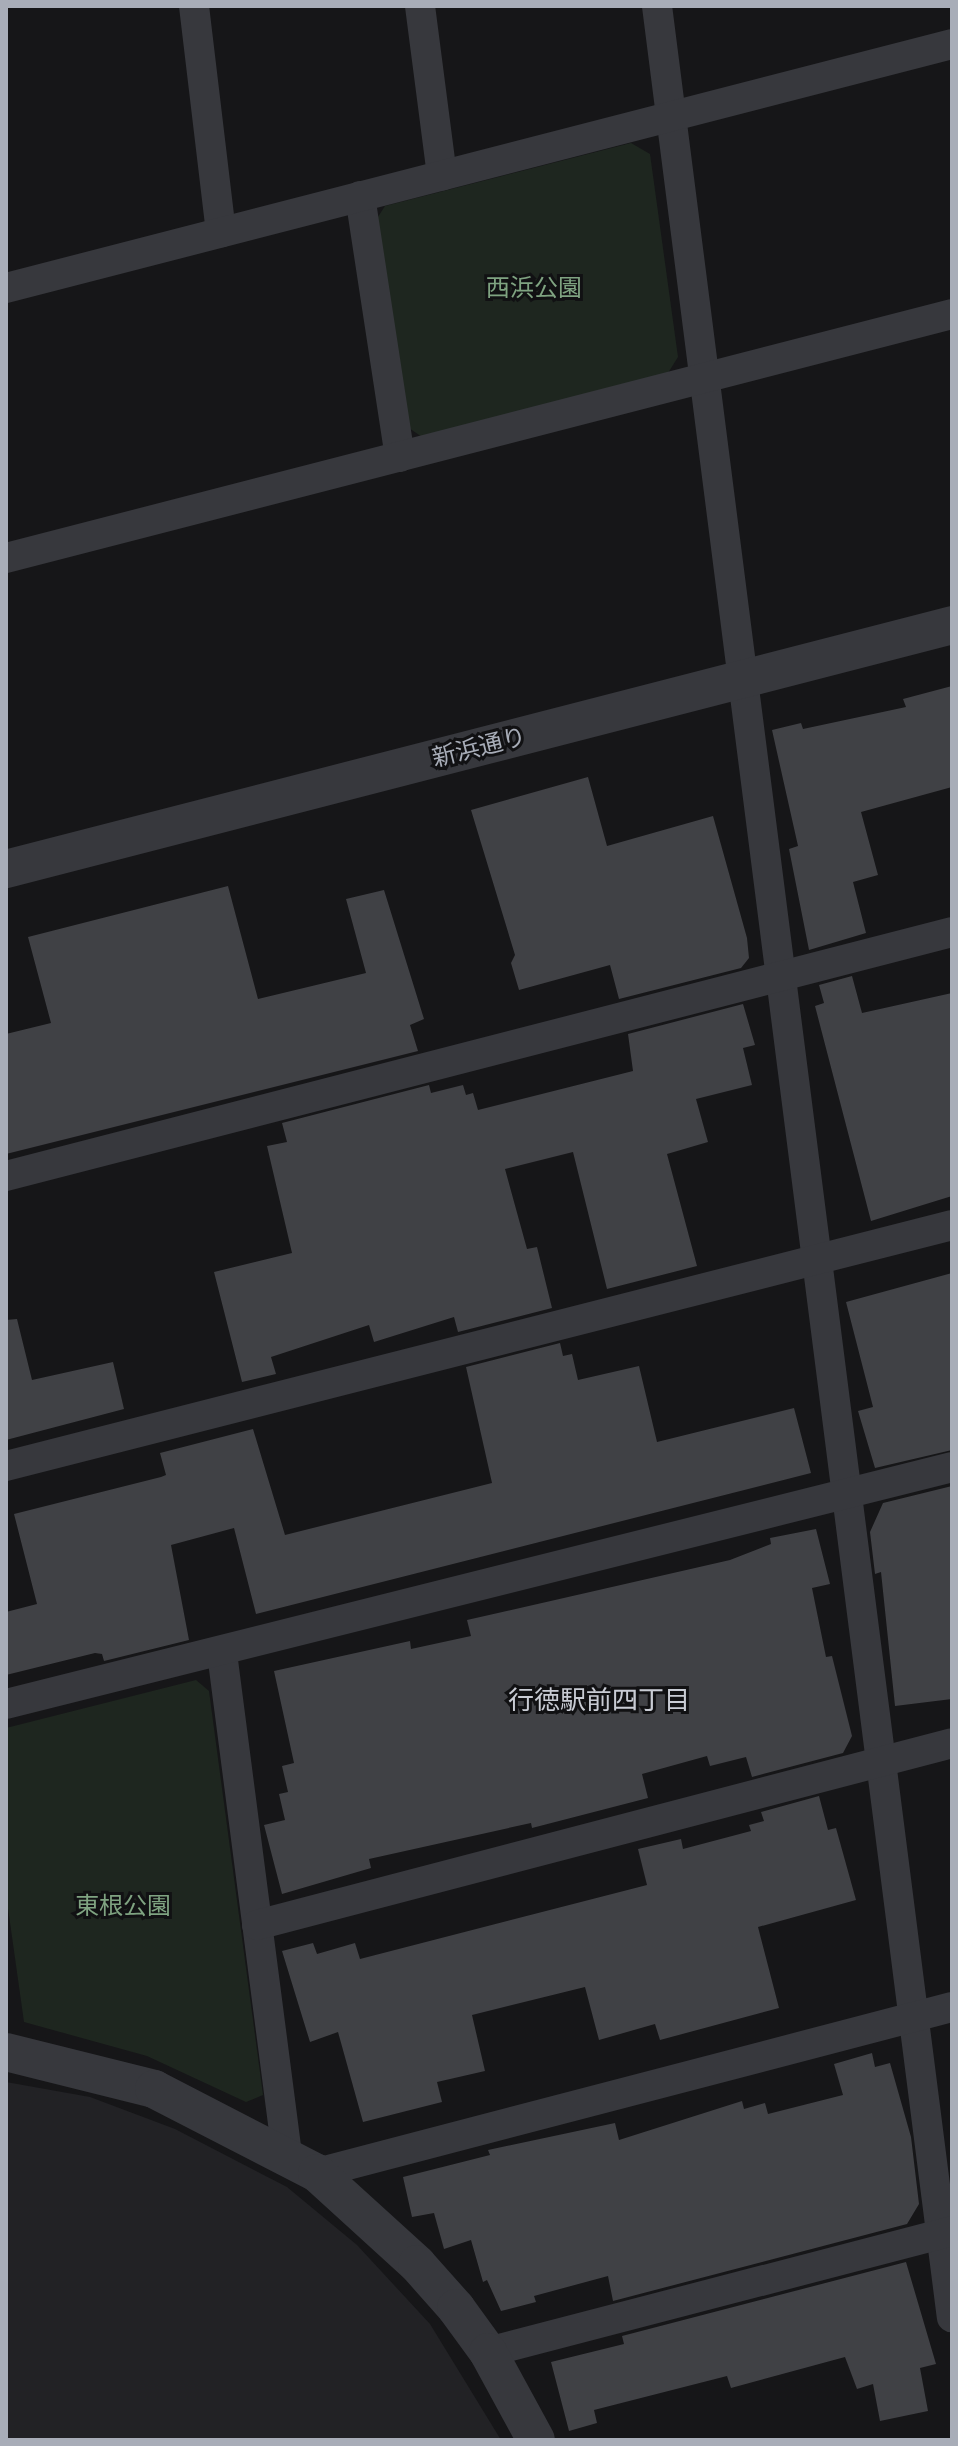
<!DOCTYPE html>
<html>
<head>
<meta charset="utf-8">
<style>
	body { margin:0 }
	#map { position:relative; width:958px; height:2446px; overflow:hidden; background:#161618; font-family:Inter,"Noto Sans JP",sans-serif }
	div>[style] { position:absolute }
	.built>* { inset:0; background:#222225 }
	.green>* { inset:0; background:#1e261f }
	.building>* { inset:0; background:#404145 }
	.minor>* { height:30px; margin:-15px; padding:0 15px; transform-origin:15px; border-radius:15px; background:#37383d }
	.tertiary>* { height:38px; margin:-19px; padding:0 19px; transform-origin:19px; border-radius:19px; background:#37383d }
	span { translate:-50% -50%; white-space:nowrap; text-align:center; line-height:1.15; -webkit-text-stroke:6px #111113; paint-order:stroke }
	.park-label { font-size:24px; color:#7fa381 }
	.street-label { font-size:24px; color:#a8adb8 }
	.neighbourhood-label { font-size:26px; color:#c9ccd4 }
	.frame { position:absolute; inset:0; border:8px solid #a8adb8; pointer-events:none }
</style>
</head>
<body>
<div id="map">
	<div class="built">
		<div style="clip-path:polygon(6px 2082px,90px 2097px,175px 2129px,287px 2187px,357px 2245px,430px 2324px,501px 2440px,6px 2440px)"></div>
	</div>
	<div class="green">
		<div style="clip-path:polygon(631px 143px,650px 154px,678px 357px,668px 373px,422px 437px,409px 428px,376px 220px,385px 206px)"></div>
		<div style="clip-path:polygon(196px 1680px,209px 1691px,263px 2095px,246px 2102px,147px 2056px,24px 2022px,6px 1894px,6px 1728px)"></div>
	</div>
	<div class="building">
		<div style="clip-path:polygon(952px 686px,952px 787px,861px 812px,878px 875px,853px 882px,866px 933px,809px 950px,789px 849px,798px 846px,772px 730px,801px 723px,803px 729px,906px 707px,903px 699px)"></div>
		<div style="clip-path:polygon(588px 777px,607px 846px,713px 816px,747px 938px,749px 958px,741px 968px,619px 999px,610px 965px,519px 990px,511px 963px,515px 955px,471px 810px)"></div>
		<div style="clip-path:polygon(228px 886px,258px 999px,366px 973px,346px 899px,384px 890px,424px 1019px,410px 1025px,418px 1051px,6px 1154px,6px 1034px,51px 1023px,28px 937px)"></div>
		<div style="clip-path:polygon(852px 976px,862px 1013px,952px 993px,952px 1196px,871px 1221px,815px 1006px,824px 1003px,819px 985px)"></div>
		<div style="clip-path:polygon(743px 1004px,755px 1045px,743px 1048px,752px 1085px,696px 1099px,708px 1142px,667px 1154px,697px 1266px,607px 1289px,573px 1152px,505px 1169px,527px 1249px,537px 1247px,552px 1308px,458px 1332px,454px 1317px,374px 1342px,369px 1325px,271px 1357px,276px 1374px,242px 1382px,214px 1272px,292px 1253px,267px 1146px,287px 1142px,282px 1123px,429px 1085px,431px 1093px,463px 1085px,466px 1095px,473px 1093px,478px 1110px,633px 1071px,628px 1034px)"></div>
		<div style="clip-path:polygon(952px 1273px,952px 1450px,875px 1468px,858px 1411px,873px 1407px,846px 1302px)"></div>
		<div style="clip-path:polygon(17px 1319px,32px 1380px,113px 1362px,124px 1409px,6px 1440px,6px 1320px)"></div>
		<div style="clip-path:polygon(560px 1343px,563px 1356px,572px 1354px,578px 1380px,639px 1366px,657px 1442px,794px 1408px,811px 1473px,256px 1614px,234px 1528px,171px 1545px,189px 1640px,104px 1661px,102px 1654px,95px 1653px,6px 1675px,6px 1612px,37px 1604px,14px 1514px,161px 1477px,166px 1475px,160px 1453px,253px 1429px,285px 1535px,492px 1483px,466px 1367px)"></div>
		<div style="clip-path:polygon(952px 1486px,952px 1699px,895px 1706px,881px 1572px,875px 1574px,870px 1532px,883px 1503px)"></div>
		<div style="clip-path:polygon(816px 1529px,830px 1584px,812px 1588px,826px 1657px,832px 1656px,852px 1736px,843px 1753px,752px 1777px,746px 1757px,710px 1766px,707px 1756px,642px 1774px,648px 1798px,532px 1828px,531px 1823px,369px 1859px,371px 1868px,282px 1894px,264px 1825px,285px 1820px,279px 1794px,288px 1792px,282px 1766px,294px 1763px,274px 1671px,410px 1641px,411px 1649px,471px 1636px,467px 1620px,730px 1560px,771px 1544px,770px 1538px)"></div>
		<div style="clip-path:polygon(819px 1796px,828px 1830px,836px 1828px,856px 1900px,758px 1927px,779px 2008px,660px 2040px,655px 2024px,599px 2040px,585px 1987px,472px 2015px,485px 2071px,437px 2082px,442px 2102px,363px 2122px,338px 2032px,310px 2042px,282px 1951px,313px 1943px,317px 1954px,355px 1943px,360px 1959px,647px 1885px,638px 1849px,681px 1839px,683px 1849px,751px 1831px,749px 1825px,764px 1821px,761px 1812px)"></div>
		<div style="clip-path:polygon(872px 2053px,875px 2067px,890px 2063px,911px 2137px,919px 2204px,907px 2224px,613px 2301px,608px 2276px,534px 2296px,536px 2302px,501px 2311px,487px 2280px,483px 2282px,471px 2240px,444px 2249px,434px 2213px,412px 2217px,403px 2177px,490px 2155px,488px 2150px,615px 2123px,619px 2140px,742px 2101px,744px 2109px,765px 2103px,768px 2114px,843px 2095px,834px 2064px)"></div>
		<div style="clip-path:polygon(906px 2262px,936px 2364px,920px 2368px,928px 2411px,880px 2421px,873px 2384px,857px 2389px,845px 2357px,731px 2388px,727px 2376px,594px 2410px,597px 2423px,569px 2431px,551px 2362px,624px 2344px,622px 2336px)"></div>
	</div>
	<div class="minor">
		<div style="left:194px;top:6px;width:228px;rotate:83.2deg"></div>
		<div style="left:420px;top:6px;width:171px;rotate:82.6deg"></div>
		<div style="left:657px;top:6px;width:2330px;rotate:82.73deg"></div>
		<div style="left:360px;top:196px;width:264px;rotate:81.3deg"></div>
		<div style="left:6px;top:288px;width:977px;rotate:-14.46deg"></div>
		<div style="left:6px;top:558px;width:977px;rotate:-14.46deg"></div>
		<div style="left:6px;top:1176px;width:977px;rotate:-14.46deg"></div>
		<div style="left:6px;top:1466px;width:976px;rotate:-14.29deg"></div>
		<div style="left:222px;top:1653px;width:505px;rotate:82.61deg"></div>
		<div style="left:6px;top:1704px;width:975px;rotate:-14.06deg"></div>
		<div style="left:257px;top:1925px;width:718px;rotate:-14.67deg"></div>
		<div style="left:317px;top:2173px;width:656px;rotate:-14.65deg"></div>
		<div style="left:488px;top:2352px;width:480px;rotate:-14.6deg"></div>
	</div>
	<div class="tertiary">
		<div style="left:6px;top:869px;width:977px;rotate:-14.46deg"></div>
		<div style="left:6px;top:2052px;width:153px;rotate:14deg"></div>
		<div style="left:154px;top:2089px;width:183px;rotate:27.3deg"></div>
		<div style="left:317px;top:2173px;width:135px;rotate:42.3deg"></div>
		<div style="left:417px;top:2264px;width:59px;rotate:48.4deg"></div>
		<div style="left:456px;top:2308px;width:54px;rotate:54deg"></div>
		<div style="left:488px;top:2352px;width:100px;rotate:61.4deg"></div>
	</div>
	<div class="park-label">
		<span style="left:534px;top:288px">西浜公園</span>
		<span style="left:123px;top:1906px">東根公園</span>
	</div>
	<div class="street-label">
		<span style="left:479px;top:747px;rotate:-14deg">新浜通り</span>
	</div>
	<div class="neighbourhood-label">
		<span style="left:599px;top:1700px">行徳駅前四丁目</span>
	</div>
	<div class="frame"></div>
</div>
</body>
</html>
